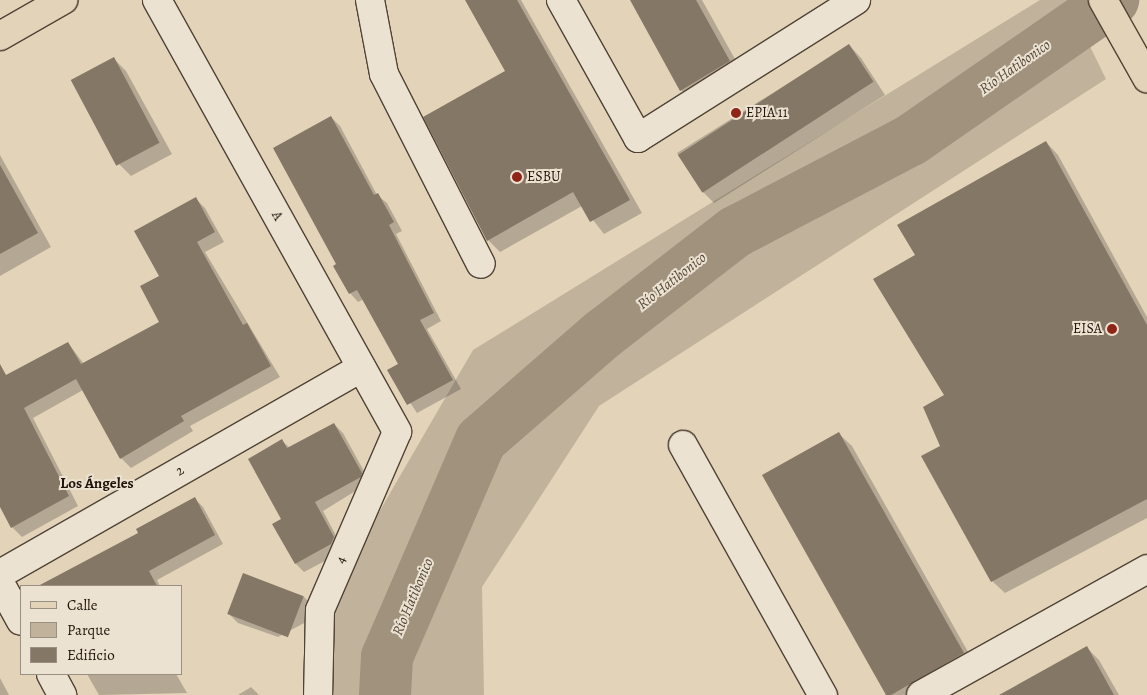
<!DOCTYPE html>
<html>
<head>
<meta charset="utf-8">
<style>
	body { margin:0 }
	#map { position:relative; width:1147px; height:695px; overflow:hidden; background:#e2d3b9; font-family:Alegreya,serif }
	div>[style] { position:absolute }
	.green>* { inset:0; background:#c1b29b }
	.shadow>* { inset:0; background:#0003 }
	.river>* { height:52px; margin:-26px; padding:0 26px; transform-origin:26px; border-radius:26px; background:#a0927d }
	.building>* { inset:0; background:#857765; transform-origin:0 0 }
	.roads { filter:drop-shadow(1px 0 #504335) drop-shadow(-1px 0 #504335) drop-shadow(0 1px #504335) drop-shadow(0 -1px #504335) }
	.minor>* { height:28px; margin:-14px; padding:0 14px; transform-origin:14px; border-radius:14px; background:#ece2d2 }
	.major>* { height:28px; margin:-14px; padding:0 14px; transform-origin:14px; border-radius:14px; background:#e2d3b9 }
	.dots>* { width:14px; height:14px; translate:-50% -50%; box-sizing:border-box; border:2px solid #ece2d2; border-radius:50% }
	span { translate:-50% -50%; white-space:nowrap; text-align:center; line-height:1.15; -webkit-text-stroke:4px #ece2d2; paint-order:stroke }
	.poi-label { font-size:14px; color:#201309 }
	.left { translate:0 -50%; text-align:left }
	.right { translate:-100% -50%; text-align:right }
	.street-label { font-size:14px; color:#201309 }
	.water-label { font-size:15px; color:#534637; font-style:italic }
	.neighbourhood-label { font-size:15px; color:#201309; font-weight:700 }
	.legend { position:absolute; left:20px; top:585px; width:162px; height:90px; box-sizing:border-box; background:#ece2d2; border:1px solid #9a8f82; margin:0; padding:6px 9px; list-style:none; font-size:15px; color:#201309 }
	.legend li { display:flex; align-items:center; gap:10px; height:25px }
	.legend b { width:25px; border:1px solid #9a8f82 }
</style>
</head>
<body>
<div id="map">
	<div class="green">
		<div style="clip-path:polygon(1040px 0,1067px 0,1106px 79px,599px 406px,482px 587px,484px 695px,319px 695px,334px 590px,473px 350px)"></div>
	</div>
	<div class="shadow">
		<div style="clip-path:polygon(466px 0,521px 0,642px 213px,604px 234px,582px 206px,500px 252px,488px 240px,506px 72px)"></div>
		<div style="clip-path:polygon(631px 0,702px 0,745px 77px,696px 106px,681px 90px)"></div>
		<div style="clip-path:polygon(849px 45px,861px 58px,885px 95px,714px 203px,701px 190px,677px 153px)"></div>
		<div style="clip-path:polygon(114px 59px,126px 71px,172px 154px,131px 176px,119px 164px)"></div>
		<div style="clip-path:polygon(331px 117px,340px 126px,377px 195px,387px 203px,402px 231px,396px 234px,441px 321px,427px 329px,461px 389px,417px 413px,389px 371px,400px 365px,364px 299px,358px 302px,350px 293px,338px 264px)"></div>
		<div style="clip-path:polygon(1046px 142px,1058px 155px,1147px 317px,1147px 518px,1005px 593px,992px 581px,941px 446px,946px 396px,917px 255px)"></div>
		<div style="clip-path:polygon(0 155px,51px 247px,0 276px)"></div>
		<div style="clip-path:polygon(195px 198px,205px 208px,224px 242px,205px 252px,280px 377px,190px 426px,193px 431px,131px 468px,121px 458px,83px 390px,33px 418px,78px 506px,22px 537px,12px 527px,0 505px,0 380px,68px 343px,84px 364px,161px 322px,161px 276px)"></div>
		<div style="clip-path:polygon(334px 424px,343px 433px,370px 482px,323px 511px,342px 547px,340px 553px,304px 572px,296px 564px,274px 524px,282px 520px,282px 441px,290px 448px)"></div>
		<div style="clip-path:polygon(839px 434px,852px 446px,976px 666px,925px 695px,887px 695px)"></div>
		<div style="clip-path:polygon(195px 499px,203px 507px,223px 544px,157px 580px,160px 586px,40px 586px,140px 533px)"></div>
		<div style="clip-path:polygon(244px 575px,304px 597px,312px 605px,306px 622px,278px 637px,238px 623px,229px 614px)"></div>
		<div style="clip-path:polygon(1087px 648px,1099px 660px,1119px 695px,1004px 695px)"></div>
		<div style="clip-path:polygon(87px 674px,176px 674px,187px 693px,99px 695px)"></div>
		<div style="clip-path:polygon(0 678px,9px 695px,0 695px)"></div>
		<div style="clip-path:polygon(251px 687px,259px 695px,238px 695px)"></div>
	</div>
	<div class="river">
		<div style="left:385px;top:695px;width:38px;rotate:-87deg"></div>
		<div style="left:387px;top:657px;width:236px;rotate:-66.6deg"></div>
		<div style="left:481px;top:440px;width:162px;rotate:-41deg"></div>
		<div style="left:603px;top:334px;width:167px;rotate:-37.7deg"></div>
		<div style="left:735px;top:232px;width:199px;rotate:-27.6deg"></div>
		<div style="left:911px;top:140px;width:246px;rotate:-34.7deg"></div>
	</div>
	<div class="building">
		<div style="clip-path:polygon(465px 0,517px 0,630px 200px,590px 222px,573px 192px,487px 241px,423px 117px,505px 71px)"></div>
		<div style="clip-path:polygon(630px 0,696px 0,730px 61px,680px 91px)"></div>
		<div style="left:849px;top:44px;width:45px;height:204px;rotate:57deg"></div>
		<div style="left:114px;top:57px;width:97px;height:49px;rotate:62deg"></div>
		<div style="clip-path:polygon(331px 116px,374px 195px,378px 193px,394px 222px,389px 225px,434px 313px,420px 320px,453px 380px,407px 405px,387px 370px,398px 364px,357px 290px,349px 294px,333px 266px,336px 264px,273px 148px)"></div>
		<div style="clip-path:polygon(1046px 141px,1147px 325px,1147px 499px,991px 582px,921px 456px,940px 446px,923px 407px,944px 395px,873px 279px,915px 255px,897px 225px)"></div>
		<div style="clip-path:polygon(0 165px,38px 233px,0 254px)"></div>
		<div style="clip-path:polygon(196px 197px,215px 232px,197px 242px,243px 325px,247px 323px,271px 366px,181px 416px,184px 421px,120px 459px,76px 379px,24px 408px,69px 496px,11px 528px,0 507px,0 364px,6px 375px,68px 342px,81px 364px,159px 322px,140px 286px,159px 276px,134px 231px)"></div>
		<div style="clip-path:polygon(334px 423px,362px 473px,361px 477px,315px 502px,334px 537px,331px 544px,295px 564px,272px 524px,281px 519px,248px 459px,282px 439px,287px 448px)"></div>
		<div style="clip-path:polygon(839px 432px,964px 653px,891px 695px,886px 695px,762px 475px)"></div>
		<div style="clip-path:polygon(195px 497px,215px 535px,149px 571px,157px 586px,38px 586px,138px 533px,136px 529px)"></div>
		<div style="left:243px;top:573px;width:65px;height:44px;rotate:21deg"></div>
		<div style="clip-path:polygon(1087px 646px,1114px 695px,999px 695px)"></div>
	</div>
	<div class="roads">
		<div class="minor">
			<div style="left:157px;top:0;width:494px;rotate:60.9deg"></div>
			<div style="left:397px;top:432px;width:194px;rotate:113.4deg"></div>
			<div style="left:320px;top:610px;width:85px;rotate:91.3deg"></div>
			<div style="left:370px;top:0;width:75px;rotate:79.3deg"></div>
			<div style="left:384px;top:74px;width:213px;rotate:63deg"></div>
			<div style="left:561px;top:0;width:158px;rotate:60.8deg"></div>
			<div style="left:638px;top:138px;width:258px;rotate:-32.3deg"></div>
			<div style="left:683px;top:445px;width:287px;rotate:60.8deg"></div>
			<div style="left:0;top:574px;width:416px;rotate:-29.7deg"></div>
			<div style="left:0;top:583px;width:43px;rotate:61.1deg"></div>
			<div style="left:51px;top:674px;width:24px;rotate:62deg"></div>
			<div style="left:921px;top:695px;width:259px;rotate:-29.1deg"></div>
		</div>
		<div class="major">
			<div style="left:1103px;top:0;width:90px;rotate:60.6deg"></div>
			<div style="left:0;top:36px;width:73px;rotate:-29.7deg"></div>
		</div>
	</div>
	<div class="dots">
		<div style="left:736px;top:113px;background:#8f2418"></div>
		<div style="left:517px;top:177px;background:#8f2418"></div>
		<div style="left:1112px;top:329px;background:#8f2418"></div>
	</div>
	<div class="poi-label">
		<span class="left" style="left:746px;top:113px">EPIA 11</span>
		<span class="left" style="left:527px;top:177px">ESBU</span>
		<span class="right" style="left:1102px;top:329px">EISA</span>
	</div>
	<div class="street-label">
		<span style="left:277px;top:216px;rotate:61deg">A</span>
		<span style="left:180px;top:471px;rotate:-30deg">2</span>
		<span style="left:341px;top:560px;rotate:-67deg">4</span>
	</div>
	<div class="water-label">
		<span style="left:1015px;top:67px;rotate:-35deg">Río Hatibonico</span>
		<span style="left:672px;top:281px;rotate:-38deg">Río Hatibonico</span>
		<span style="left:413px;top:597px;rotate:-67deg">Río Hatibonico</span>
	</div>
	<div class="neighbourhood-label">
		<span style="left:97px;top:484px">Los Ángeles</span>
	</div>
	<ul class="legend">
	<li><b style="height:6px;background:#e2d3b9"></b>Calle</li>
	<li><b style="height:14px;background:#c1b29b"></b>Parque</li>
	<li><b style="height:14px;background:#857765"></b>Edificio</li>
	</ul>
</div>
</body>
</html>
